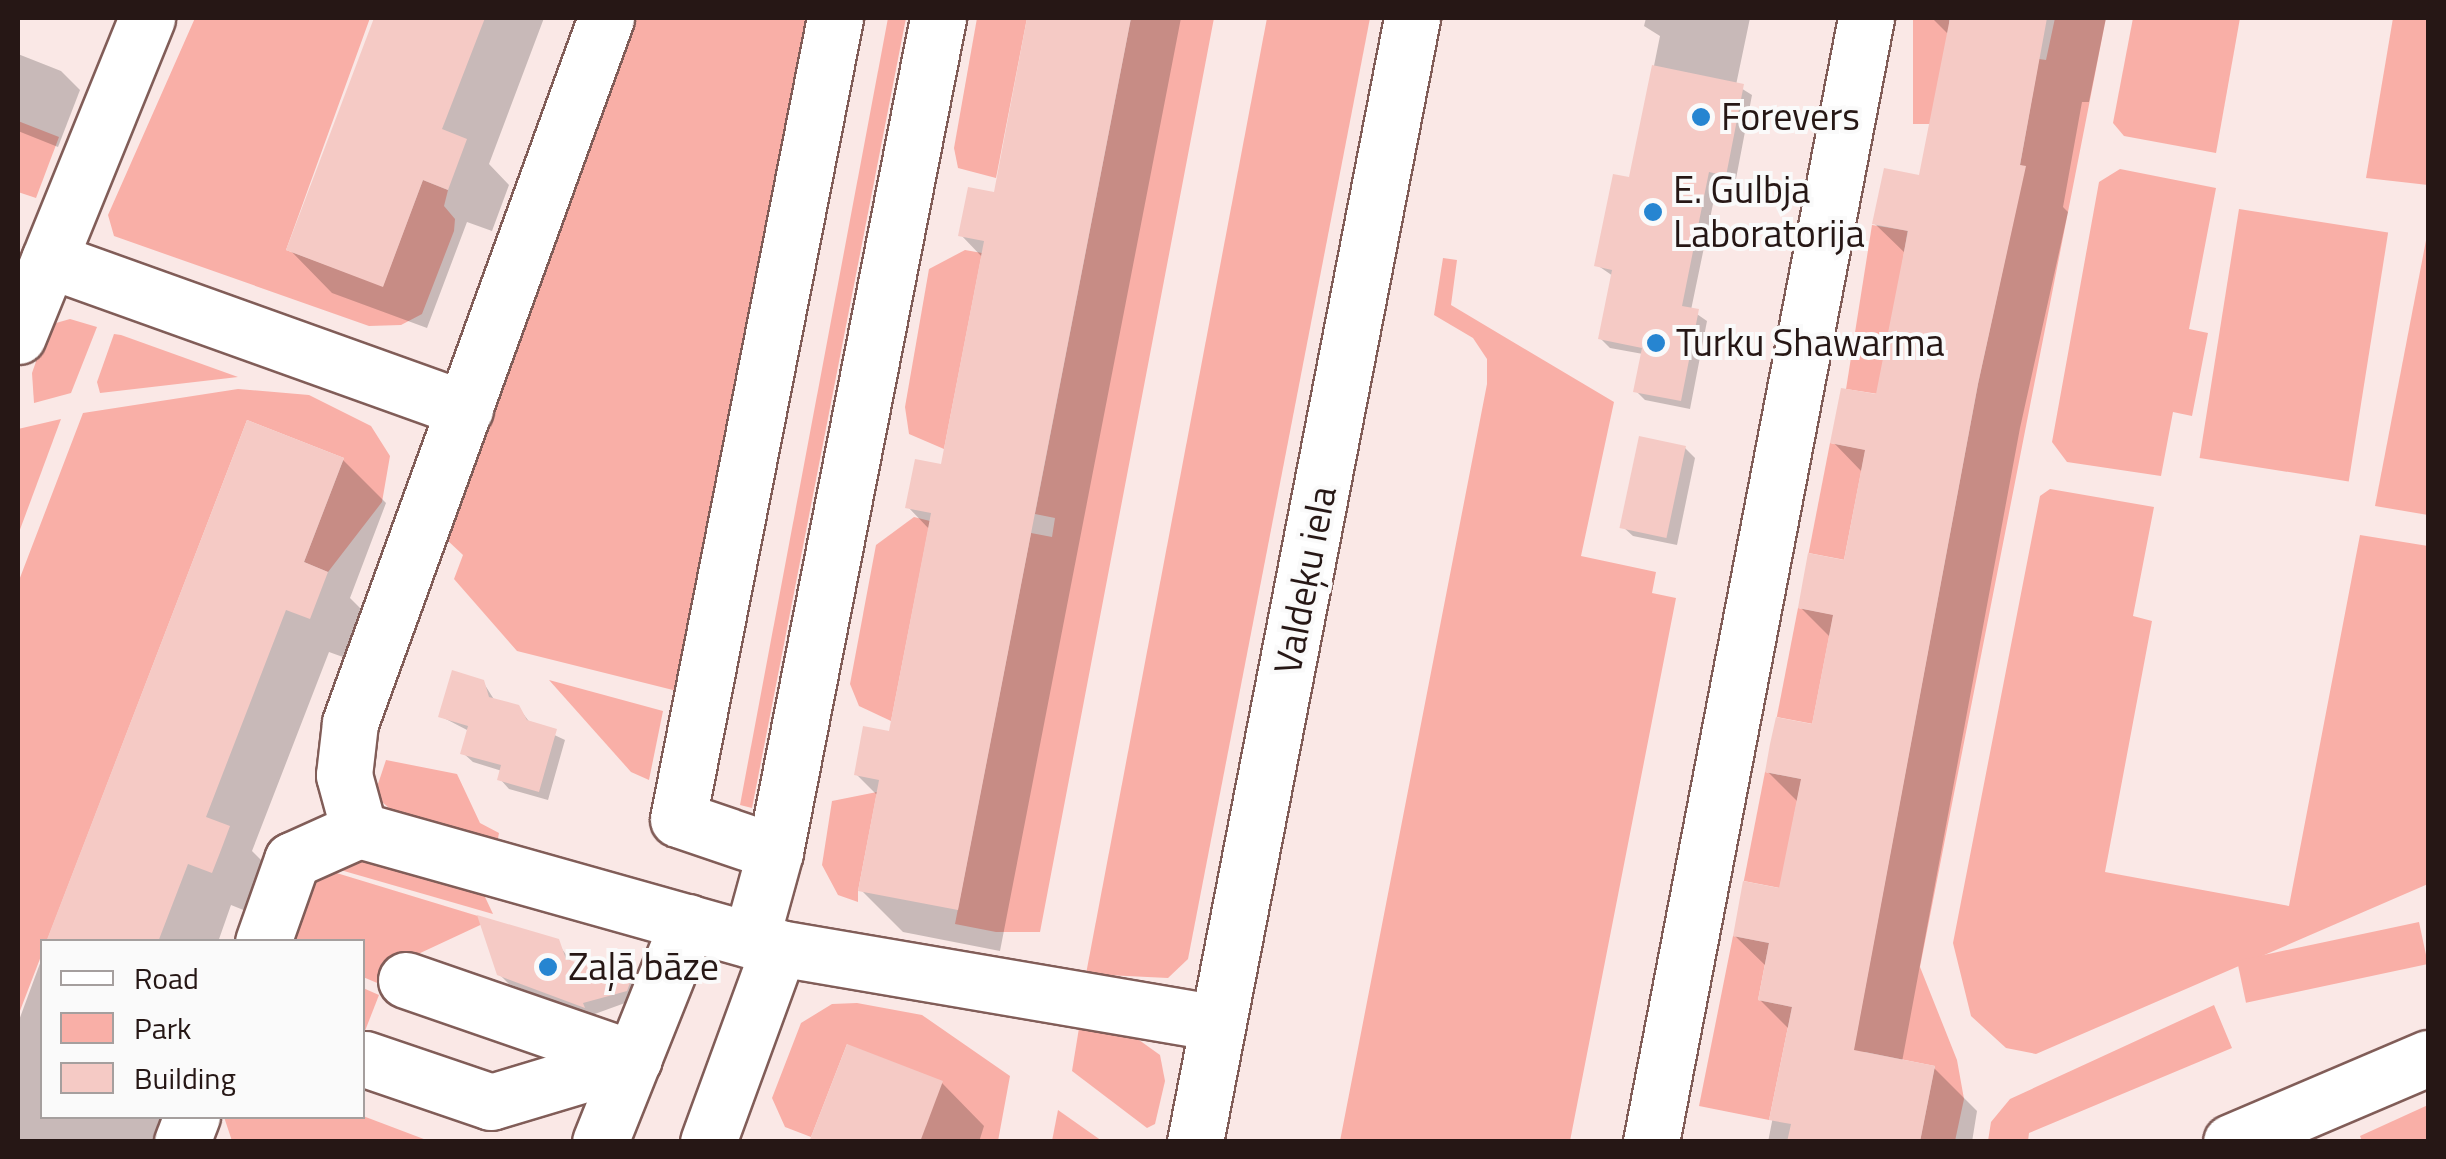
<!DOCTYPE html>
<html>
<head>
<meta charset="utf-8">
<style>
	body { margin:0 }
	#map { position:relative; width:2446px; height:1159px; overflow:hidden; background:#fae8e6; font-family:"Titillium Web",sans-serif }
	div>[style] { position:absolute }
	.green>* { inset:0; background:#f9afa7; transform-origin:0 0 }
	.shadow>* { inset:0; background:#0003 }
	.building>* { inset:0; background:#f5cac5; transform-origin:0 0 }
	.roads { filter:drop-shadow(2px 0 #815d58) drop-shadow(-2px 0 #815d58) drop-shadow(0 2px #815d58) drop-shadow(0 -2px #815d58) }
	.street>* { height:55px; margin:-27.5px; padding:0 27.5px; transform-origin:27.5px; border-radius:27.5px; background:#fff }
	.secondary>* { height:55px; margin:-27.5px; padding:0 27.5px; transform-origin:27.5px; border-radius:27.5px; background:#fff }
	.dots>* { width:28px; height:28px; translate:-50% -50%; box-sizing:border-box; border:5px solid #fafafa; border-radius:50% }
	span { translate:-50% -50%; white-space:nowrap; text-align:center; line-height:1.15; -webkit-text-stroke:8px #fafafa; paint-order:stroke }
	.poi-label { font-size:38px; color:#261715 }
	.left { translate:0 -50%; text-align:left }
	.street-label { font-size:38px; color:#261715 }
	.frame { position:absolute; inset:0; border:20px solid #261715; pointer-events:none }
	.legend { position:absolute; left:40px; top:939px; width:325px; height:180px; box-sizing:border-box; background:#fafafa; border:2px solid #a59f9e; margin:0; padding:12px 18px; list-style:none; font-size:30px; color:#261715 }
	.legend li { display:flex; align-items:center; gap:20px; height:50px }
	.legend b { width:50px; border:2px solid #a59f9e }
</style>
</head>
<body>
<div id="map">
	<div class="green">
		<div style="clip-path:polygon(195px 18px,370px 18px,286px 250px,383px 286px,423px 180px,448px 190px,444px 206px,455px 219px,454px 231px,422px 314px,401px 325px,369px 326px,114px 236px,108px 215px)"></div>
		<div style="clip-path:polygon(614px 18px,814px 18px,685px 693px,517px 651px,454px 579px,463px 555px,446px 539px)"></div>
		<div style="clip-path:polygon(888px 18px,906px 18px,752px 808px,740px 805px)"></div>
		<div style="clip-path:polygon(977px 18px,1027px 18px,996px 178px,958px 168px,954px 148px)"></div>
		<div style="clip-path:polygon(1131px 18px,1214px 18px,1040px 932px,996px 932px,955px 924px,1031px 533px,1052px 537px,1055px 518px,1035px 514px)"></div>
		<div style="clip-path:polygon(1267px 18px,1370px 18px,1188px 959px,1168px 978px,1086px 974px)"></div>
		<div style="left:1913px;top:18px;width:36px;height:106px"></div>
		<div style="clip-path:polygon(2055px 18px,2106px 18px,1920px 967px,1957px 1060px,1964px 1099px,1955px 1141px,1920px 1141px,1935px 1066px,1865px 1052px,1852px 1058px,1978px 384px,2025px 167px,2020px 165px,2039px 59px,2046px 60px)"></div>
		<div style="clip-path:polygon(2133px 18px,2240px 18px,2216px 153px,2124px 136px,2113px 123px)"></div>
		<div style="clip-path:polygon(2393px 18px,2428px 18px,2428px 185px,2366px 178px)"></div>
		<div style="clip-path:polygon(18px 121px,59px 137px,36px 198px,18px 192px)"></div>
		<div style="clip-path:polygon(2120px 169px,2216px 188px,2189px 329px,2208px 333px,2192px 416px,2173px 412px,2161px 476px,2067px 462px,2052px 442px,2099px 182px)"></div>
		<div style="left:2239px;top:209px;width:151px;height:252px;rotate:9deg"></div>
		<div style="left:1872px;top:225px;width:36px;height:166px;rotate:9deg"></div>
		<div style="clip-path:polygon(2428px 230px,2428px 515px,2375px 506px)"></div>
		<div style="clip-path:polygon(965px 250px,982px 253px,944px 449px,909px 434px,905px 407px,929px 269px)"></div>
		<div style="clip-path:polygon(1443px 258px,1457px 260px,1451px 305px,1614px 402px,1581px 556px,1656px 572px,1652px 593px,1676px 598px,1570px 1141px,1340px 1141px,1487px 384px,1487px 359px,1473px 338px,1434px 315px)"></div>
		<div style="clip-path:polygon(70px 319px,97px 327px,71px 393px,34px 403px,32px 373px,45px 336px,56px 323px)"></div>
		<div style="clip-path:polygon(114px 334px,121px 335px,238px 377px,100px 393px,97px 382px)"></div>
		<div style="clip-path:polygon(238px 389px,309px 395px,371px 426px,390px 456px,382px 502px,328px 572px,304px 562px,344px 458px,247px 420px,18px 1016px,18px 583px,83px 413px)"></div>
		<div style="clip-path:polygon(61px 419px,18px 535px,18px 429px)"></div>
		<div style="left:1830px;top:443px;width:36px;height:112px;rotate:11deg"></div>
		<div style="clip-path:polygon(2050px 489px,2154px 507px,2133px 616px,2152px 621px,2105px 872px,2289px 906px,2360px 535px,2428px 546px,2428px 884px,2036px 1054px,2006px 1048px,1971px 1016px,1953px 943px,2040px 496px)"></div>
		<div style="clip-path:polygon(914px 517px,930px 521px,891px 721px,859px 706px,850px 684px,876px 545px)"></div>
		<div style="left:1798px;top:608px;width:36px;height:111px;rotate:11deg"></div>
		<div style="clip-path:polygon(549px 680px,663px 711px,649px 780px,631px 772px)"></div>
		<div style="clip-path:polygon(386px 760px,457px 774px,480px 823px,499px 833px,497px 844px,398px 816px,381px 801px,377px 787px)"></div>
		<div style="left:1765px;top:772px;width:37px;height:111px;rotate:11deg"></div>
		<div style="clip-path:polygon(877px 792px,858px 891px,858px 902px,838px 895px,822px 865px,832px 801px)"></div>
		<div style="clip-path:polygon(367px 856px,479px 884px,493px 914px,337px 869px)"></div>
		<div style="clip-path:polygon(330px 871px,491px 920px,416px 955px,382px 985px,363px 977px,362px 942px,287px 942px,314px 876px)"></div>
		<div style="left:2419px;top:922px;width:43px;height:186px;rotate:78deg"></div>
		<div style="clip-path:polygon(1733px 936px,1769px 943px,1758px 1000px,1792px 1007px,1769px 1120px,1699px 1106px)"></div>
		<div style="clip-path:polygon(363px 988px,379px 995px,363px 1036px)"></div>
		<div style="clip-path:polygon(857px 1003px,922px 1015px,1010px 1076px,998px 1141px,920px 1141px,847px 1044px,811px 1137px,785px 1127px,772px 1098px,801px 1023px,832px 1004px)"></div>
		<div style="clip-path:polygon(2214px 1005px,2232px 1048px,2029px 1133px,2028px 1141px,1988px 1141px,1991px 1122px,2010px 1099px)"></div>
		<div style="clip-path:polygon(1079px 1028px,1125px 1030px,1160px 1055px,1165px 1081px,1155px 1124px,1147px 1128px,1072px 1071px)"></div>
		<div style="clip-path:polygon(2428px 1105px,2428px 1141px,2362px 1141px,2360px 1136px)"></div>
		<div style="clip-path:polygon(1058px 1110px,1102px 1141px,1052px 1141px)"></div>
		<div style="clip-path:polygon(363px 1116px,429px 1141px,232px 1141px,224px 1117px)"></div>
	</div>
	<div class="shadow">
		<div style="clip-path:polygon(376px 18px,544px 18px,489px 164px,509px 185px,492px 231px,467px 222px,427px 328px,332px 293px,289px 249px)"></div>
		<div style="clip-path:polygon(1030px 18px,1181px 18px,1000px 951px,903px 932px,861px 890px,879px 797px,856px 774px,891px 733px,930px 530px,908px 507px,943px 466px,983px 258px,961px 235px,996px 194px)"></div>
		<div style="clip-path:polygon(1646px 18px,1750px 18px,1736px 85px,1752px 95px,1735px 184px,1718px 180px,1691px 310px,1707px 321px,1690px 409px,1645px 400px,1636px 391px,1643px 354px,1610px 348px,1600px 338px,1613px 276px,1597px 265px,1631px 180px,1660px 36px,1644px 26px)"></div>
		<div style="clip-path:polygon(1932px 18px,2106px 18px,2089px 102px,2082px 102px,2063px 207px,2068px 212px,2020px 428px,1902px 1062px,1934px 1068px,1977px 1111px,1972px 1142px,1768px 1142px,1790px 1030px,1760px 1000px,1767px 967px,1735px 936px,1781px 891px,1799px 803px,1767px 771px,1814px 727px,1831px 638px,1800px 607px,1846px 562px,1863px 473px,1833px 442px,1878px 397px,1906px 254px,1875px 224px,1921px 178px,1949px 35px)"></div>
		<div style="clip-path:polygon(18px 54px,61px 71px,80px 90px,58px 147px,18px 131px)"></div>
		<div style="clip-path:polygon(1685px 448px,1695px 458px,1677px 545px,1633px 536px,1623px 527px)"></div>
		<div style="clip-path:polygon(343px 460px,386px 503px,350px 598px,370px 618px,354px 661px,329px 652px,252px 851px,272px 871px,256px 915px,231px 905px,218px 942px,49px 942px)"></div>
		<div style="clip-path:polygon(483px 682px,495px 701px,518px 707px,531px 724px,565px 740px,548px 800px,509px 789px,500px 779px,502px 771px,473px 762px,463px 753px,469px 731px,440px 716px)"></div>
		<div style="clip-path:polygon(557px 942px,572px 963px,630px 982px,639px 991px,636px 999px,592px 1015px,509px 984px,499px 974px)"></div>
		<div style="clip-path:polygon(42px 958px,42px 1116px,166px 1116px,169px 1142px,18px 1142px,18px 1023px)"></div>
		<div style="clip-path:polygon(942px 1083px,984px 1126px,979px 1142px,812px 1142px)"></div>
	</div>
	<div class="building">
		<div style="clip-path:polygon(374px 18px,485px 18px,442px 129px,467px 139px,448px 190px,423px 180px,383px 287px,286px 250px)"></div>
		<div style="clip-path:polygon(1027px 18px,1131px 18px,958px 910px,858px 891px,879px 780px,854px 775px,863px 726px,889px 731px,931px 513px,905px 508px,915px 459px,941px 464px,984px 241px,958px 236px,968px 187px,994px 192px)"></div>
		<div style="clip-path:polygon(1950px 18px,2047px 18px,2020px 165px,2026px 166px,1978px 384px,1854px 1050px,1935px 1066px,1920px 1142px,1787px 1142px,1791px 1124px,1769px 1120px,1792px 1007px,1758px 1000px,1769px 943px,1733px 936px,1743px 881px,1779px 888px,1801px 779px,1765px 772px,1770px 744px,1776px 717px,1812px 724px,1833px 615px,1798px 608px,1803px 580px,1808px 553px,1844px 560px,1865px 450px,1830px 443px,1841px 388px,1876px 394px,1908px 231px,1872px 224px,1884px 168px,1919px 175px)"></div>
		<div style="clip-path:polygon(1652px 65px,1744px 84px,1726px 176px,1709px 172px,1682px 306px,1699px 309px,1681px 401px,1633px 392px,1642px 348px,1598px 339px,1612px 270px,1594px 266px,1613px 174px,1629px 177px)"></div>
		<div style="clip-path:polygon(247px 420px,344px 458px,304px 562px,328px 572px,310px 619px,286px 610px,206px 817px,230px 826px,221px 850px,212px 873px,188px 864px,158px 942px,46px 942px)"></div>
		<div style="left:1639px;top:436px;width:48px;height:94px;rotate:12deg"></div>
		<div style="clip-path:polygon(452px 670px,484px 680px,489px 697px,519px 705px,527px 720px,557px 729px,539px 792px,497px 780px,501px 765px,460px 754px,468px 726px,438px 717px)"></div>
		<div style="clip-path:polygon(477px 915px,559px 939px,566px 959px,631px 980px,627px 991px,583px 1003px,585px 1008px,497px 975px)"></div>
		<div style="clip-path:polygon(847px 1044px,943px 1081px,920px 1142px,809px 1142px)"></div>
	</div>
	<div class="roads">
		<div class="street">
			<div style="left:49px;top:260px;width:442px;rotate:19.7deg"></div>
			<div style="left:18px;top:336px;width:343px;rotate:-67.9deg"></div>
			<div style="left:359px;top:830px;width:436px;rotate:15.7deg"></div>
			<div style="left:779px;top:948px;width:444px;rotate:9.7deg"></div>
			<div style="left:775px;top:852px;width:102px;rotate:-161.2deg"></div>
			<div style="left:678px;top:819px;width:816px;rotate:-78.91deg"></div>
			<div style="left:751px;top:939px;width:90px;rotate:-74.6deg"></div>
			<div style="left:775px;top:852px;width:850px;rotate:-78.94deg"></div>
			<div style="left:263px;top:942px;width:87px;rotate:-70.5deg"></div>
			<div style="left:292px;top:860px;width:73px;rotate:-24.1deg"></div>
			<div style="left:359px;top:830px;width:57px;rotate:-105.3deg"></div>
			<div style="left:344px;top:775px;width:52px;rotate:-83.4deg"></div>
			<div style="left:350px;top:723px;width:750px;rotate:-70.04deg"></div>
			<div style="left:406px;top:980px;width:241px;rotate:19.1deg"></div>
			<div style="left:365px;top:1059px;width:133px;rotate:18.8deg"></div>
			<div style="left:491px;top:1102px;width:149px;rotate:-16.7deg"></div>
			<div style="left:182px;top:1142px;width:28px;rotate:-69deg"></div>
			<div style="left:600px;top:1142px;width:237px;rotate:-68.2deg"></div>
			<div style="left:708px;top:1142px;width:207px;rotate:-69.9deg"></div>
			<div style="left:1651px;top:1142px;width:1144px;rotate:-79.17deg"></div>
			<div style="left:2231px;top:1142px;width:214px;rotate:-23.1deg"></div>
		</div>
		<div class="secondary">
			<div style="left:1195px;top:1142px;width:1145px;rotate:-79.07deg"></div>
		</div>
	</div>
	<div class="dots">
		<div style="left:1701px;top:117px;background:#2685d1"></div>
		<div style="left:1653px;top:212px;background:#2685d1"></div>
		<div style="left:1656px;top:343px;background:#2685d1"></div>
		<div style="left:548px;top:967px;background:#2685d1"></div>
	</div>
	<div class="poi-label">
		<span class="left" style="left:1721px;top:117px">Forevers</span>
		<span class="left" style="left:1673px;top:212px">E. Gulbja<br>Laboratorija</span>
		<span class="left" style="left:1676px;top:343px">Turku Shawarma</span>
		<span class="left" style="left:568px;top:967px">Zaļā bāze</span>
	</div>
	<div class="street-label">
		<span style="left:1305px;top:580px;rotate:-79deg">Valdeķu iela</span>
	</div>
	<div class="frame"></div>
	<ul class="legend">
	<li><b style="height:12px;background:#fff"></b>Road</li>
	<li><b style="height:28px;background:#f9afa7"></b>Park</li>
	<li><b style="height:28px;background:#f5cac5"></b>Building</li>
	</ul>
</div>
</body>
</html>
